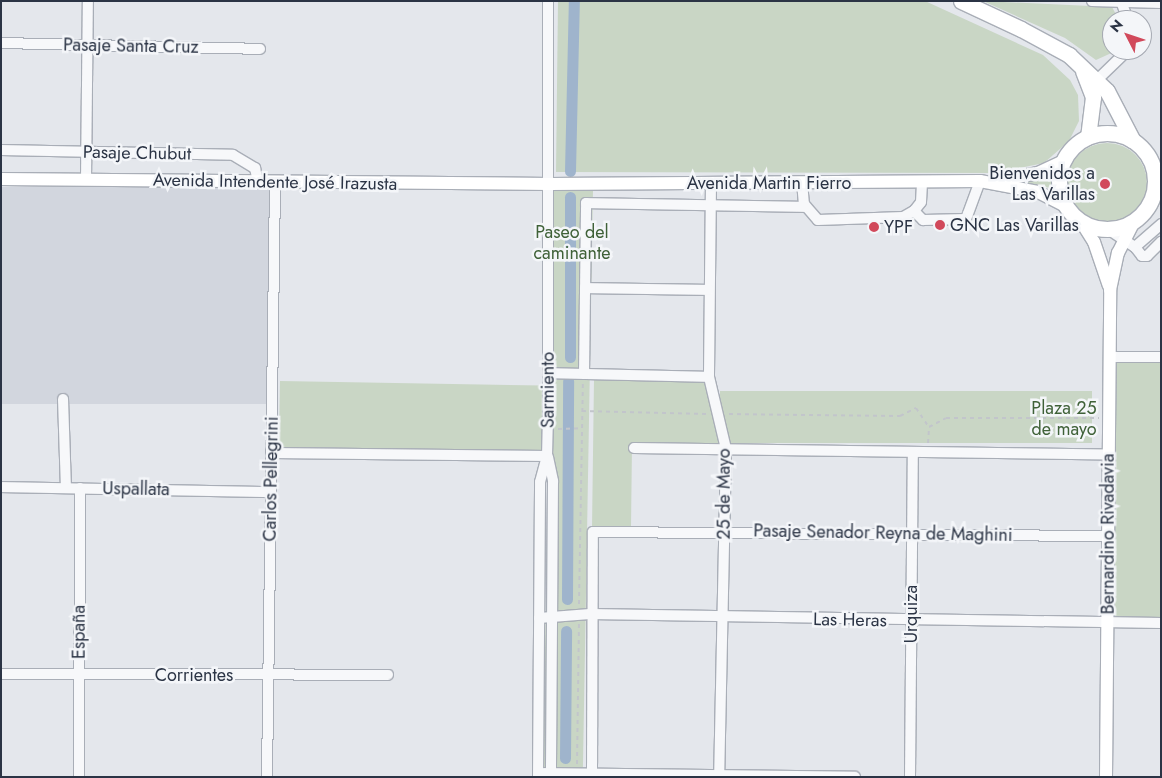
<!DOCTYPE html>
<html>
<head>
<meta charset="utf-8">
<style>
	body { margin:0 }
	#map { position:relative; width:1162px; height:778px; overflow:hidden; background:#e4e7ec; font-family:Jost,sans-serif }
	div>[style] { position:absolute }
	.built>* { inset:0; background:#d2d6de; transform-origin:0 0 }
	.green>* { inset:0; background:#c9d6c5; transform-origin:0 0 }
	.round { border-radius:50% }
	.canal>* { height:11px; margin:-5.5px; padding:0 5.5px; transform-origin:5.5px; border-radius:5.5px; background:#9fb4cc }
	.path>* { height:2px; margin-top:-1px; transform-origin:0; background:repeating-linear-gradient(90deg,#c2c5cb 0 4px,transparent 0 8px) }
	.roads { filter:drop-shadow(1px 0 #a9aeb7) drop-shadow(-1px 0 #a9aeb7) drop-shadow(0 1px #a9aeb7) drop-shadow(0 -1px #a9aeb7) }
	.minor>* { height:10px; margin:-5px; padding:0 5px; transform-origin:5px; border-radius:5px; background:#f7f8fa }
	.major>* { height:12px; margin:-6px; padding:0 6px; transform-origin:6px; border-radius:6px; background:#fff }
	.highway>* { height:15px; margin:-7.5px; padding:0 7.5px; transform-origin:7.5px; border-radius:7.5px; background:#fff }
	.highway>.ring { margin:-7.5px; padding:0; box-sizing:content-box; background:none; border:15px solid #fff; border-radius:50% }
	.dots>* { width:14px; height:14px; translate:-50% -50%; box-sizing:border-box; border:2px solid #f4f6f9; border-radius:50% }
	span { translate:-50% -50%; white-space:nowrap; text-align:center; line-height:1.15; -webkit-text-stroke:5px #f4f6f9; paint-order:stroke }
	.street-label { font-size:18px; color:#2b3445 }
	.poi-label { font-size:18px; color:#2b3445 }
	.right { translate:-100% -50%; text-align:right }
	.left { translate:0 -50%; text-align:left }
	.park-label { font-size:18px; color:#3f6138 }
	.frame { position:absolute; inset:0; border:2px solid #2b3445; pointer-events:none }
	.north { position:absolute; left:1102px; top:10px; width:50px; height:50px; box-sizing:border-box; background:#f4f6f9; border:1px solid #a4a8b1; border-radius:50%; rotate:311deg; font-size:14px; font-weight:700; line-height:20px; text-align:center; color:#2b3445 }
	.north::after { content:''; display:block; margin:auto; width:18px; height:22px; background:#d1495b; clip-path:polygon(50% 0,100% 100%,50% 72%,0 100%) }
</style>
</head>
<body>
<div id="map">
	<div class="built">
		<div style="left:1px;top:187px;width:268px;height:217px"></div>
	</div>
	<div class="green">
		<div style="clip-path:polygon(558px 1px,925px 1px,1043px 55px,1070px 80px,1078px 95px,1079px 121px,1069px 141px,1044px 163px,996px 173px,556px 172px)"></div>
		<div style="clip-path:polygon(983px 1px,1112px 7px,1119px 20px,1112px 20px,1112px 50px,1118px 50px,1096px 60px,1065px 38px)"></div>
		<div class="round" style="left:1067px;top:143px;width:80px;height:80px"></div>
		<div style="clip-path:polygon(1056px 168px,1056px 191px,1044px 186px,1016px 182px,1044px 177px)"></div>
		<div style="left:553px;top:190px;width:40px;height:587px;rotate:1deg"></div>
		<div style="left:1111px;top:357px;width:50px;height:266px"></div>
		<div style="clip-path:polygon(594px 379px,705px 382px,722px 445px,632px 445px,631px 528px,592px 528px)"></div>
		<div style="left:280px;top:381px;width:263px;height:66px;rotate:1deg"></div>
		<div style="left:720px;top:391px;width:372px;height:52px"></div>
	</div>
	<div class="canal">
		<div style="left:570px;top:171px;width:170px;rotate:-88.7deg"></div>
		<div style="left:570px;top:197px;width:160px;rotate:90deg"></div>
		<div style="left:567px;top:599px;width:218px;rotate:-89.7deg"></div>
		<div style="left:565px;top:758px;width:127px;rotate:-89.5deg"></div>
	</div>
	<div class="path">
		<div style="left:582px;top:411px;width:125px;rotate:1.4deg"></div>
		<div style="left:729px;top:414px;width:171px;rotate:0.7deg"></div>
		<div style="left:900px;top:416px;width:18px;rotate:-27deg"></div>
		<div style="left:916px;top:408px;width:23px;rotate:56deg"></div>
		<div style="left:929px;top:427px;width:19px;rotate:-28deg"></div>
		<div style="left:946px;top:418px;width:153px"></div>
		<div style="left:558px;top:429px;width:24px;rotate:-2deg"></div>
		<div style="left:928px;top:443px;width:16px;rotate:-86deg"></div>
		<div style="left:579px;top:604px;width:220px;rotate:-89deg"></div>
		<div style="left:577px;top:764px;width:140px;rotate:-89.2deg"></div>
	</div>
	<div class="roads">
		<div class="minor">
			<div style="left:1092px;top:1px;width:69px;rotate:1.7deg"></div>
			<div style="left:1121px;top:1px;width:20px;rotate:70deg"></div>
			<div style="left:1px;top:43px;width:259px;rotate:1.3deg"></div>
			<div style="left:1097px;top:80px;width:43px;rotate:-44.1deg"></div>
			<div style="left:1px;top:150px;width:232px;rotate:1.2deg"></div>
			<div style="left:233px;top:155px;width:26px;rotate:31deg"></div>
			<div style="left:255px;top:168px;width:14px;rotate:78deg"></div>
			<div style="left:86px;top:180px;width:179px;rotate:-89.4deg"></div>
			<div style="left:802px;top:182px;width:22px;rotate:85deg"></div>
			<div style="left:804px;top:204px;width:21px;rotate:49deg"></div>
			<div style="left:818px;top:220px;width:85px;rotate:-2deg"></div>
			<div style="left:903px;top:217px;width:13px;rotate:-29deg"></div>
			<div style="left:914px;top:211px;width:11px;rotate:-52deg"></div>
			<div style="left:921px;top:202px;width:20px;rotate:-87deg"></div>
			<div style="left:711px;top:183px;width:194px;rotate:90.6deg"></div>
			<div style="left:709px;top:377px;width:74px;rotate:76.7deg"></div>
			<div style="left:726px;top:449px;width:328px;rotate:91.2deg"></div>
			<div style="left:914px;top:211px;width:13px;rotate:45deg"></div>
			<div style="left:923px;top:220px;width:43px;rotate:-1.3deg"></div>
			<div style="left:966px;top:219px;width:40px;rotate:-69.8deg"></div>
			<div style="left:1108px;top:229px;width:32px;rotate:34deg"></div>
			<div style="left:1135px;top:247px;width:11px;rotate:52deg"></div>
			<div style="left:1142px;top:256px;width:5px"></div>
			<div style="left:1147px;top:256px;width:20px;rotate:-45deg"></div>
			<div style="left:1135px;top:247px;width:35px;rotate:-41deg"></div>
			<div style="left:585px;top:288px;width:124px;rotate:0.9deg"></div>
			<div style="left:1111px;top:357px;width:50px"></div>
			<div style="left:548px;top:373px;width:161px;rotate:1.4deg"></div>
			<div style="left:584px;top:374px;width:171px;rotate:-89.3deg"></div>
			<div style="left:586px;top:203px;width:220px;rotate:1deg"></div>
			<div style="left:63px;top:399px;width:89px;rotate:88.1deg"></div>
			<div style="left:634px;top:448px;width:474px;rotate:0.8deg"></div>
			<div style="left:272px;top:453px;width:275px;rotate:0.6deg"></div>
			<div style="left:548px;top:457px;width:25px;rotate:78deg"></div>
			<div style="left:553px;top:481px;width:296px;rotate:90.4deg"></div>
			<div style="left:1px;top:487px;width:270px;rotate:1.1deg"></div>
			<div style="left:539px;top:618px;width:51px;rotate:-4.5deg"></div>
			<div style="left:590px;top:614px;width:571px;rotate:0.9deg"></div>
			<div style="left:1px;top:674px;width:387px;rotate:0.1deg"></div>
			<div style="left:544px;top:773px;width:311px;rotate:0.7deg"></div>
			<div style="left:592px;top:773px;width:241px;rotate:-89.8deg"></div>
			<div style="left:593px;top:532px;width:514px;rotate:0.45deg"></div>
			<div style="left:79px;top:777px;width:289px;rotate:-89.8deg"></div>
			<div style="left:267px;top:777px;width:595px;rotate:-89.23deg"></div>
			<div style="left:538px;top:777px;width:295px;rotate:-89.6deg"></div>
			<div style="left:540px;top:482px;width:27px;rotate:-75deg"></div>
			<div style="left:547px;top:456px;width:41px;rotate:-88.6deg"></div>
			<div style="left:548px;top:415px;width:414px;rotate:-90deg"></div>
			<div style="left:910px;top:777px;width:325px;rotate:-89.5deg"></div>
		</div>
		<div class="major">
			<div style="left:1px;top:179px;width:549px;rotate:0.52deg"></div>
			<div style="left:550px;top:184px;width:430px;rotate:-0.4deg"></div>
			<div style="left:980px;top:181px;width:59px;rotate:10.7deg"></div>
			<div style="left:1038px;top:192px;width:30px;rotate:27deg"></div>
			<div style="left:995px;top:181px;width:44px;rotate:-10.5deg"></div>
			<div style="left:1038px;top:173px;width:29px;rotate:-25deg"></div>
			<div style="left:1082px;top:223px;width:22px;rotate:58deg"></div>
			<div style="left:1094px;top:242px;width:46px;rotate:71.2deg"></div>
			<div style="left:1106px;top:777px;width:487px;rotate:-89.5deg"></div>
			<div style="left:1110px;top:290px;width:38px;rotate:-78deg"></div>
			<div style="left:1118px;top:253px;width:37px;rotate:-63deg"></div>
		</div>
		<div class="highway">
			<div style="left:961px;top:1px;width:66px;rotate:25deg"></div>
			<div style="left:1021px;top:29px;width:55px;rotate:28.4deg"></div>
			<div style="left:1069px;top:55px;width:52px;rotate:43.5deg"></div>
			<div style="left:1107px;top:91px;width:56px;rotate:62.5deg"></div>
			<div style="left:1083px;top:71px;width:28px;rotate:69deg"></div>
			<div style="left:1093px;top:97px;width:40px;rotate:97.1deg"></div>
			<div class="ring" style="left:1059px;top:133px;width:81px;height:81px"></div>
		</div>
	</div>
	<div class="dots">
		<div style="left:1105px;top:184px;background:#d1495b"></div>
		<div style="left:940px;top:225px;background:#d1495b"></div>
		<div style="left:874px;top:227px;background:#d1495b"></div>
	</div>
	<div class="street-label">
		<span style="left:131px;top:46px;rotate:1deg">Pasaje Santa Cruz</span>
		<span style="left:137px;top:153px;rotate:1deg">Pasaje Chubut</span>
		<span style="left:275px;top:182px;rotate:1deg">Avenida Intendente José Irazusta</span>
		<span style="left:769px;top:183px">Avenida Martin Fierro</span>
		<span style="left:548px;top:390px;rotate:-90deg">Sarmiento</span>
		<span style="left:271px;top:479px;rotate:-89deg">Carlos Pellegrini</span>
		<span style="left:136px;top:489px;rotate:1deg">Uspallata</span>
		<span style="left:724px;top:494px;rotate:-90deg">25 de Mayo</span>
		<span style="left:883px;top:533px;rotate:1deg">Pasaje Senador Reyna de Maghini</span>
		<span style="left:1108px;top:534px;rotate:-90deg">Bernardino Rivadavia</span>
		<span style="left:911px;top:614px;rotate:-90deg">Urquiza</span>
		<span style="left:850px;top:620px;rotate:1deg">Las Heras</span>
		<span style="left:79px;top:632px;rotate:-90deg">España</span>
		<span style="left:194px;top:675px">Corrientes</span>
	</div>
	<div class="poi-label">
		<span class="right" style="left:1095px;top:184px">Bienvenidos a<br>Las Varillas</span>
		<span class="left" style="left:950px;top:225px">GNC Las Varillas</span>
		<span class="left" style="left:884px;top:227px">YPF</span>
	</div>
	<div class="park-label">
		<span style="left:572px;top:243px">Paseo del<br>caminante</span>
		<span style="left:1064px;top:419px">Plaza 25<br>de mayo</span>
	</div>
	<div class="frame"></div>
	<div class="north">N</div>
</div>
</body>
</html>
